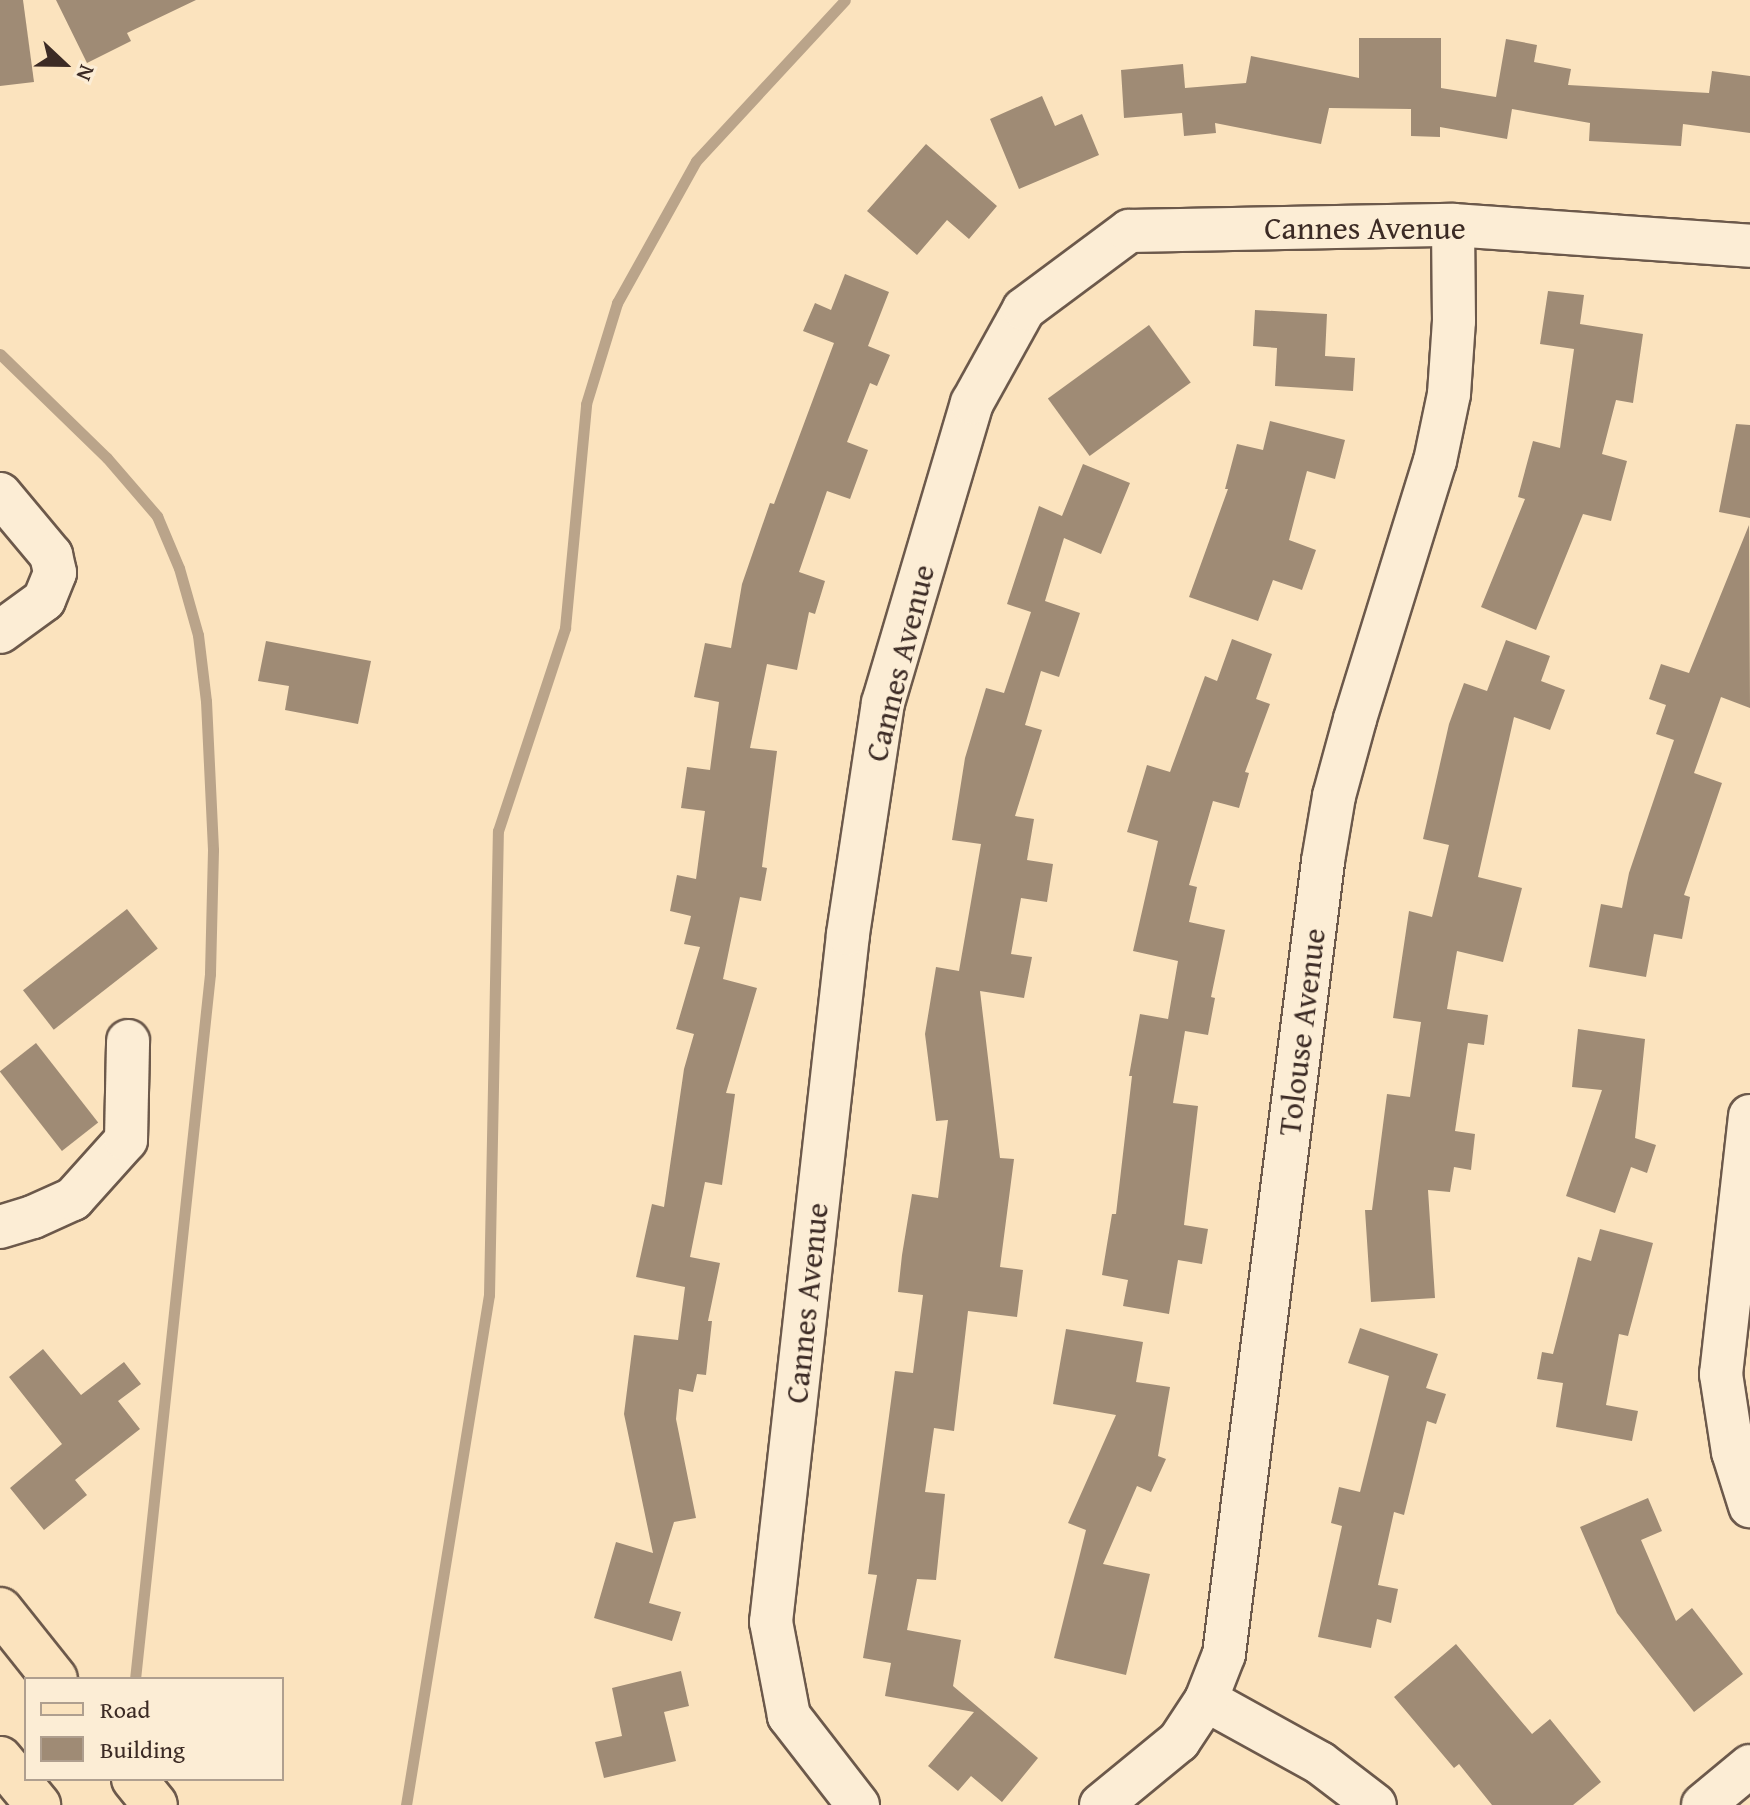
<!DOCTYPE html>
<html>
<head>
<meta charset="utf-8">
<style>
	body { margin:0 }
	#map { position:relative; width:1750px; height:1805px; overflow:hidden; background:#fbe3be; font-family:"Gentium Book Plus",serif }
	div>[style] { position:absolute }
	.stream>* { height:11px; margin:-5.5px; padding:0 5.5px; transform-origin:5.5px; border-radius:5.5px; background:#baa48a }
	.building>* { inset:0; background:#9f8b75; transform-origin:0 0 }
	.roads { filter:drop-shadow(2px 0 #6c594b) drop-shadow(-2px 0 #6c594b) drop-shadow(0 2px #6c594b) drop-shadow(0 -2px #6c594b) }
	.minor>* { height:42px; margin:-21px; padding:0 21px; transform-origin:21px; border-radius:21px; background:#fcedd5 }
	.major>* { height:44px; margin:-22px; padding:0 22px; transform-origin:22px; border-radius:22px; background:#fbe3be }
	.highway>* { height:44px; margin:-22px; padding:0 22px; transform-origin:22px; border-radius:22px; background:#fbe3be }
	span { translate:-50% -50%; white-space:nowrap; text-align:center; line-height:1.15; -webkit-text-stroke:6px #fcedd5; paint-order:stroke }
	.street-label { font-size:32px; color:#3c2b25 }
	.legend { position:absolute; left:24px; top:1677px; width:260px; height:104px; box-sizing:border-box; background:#fcedd5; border:2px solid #af9f8f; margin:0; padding:10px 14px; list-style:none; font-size:24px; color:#3c2b25 }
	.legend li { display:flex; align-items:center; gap:16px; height:40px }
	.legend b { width:40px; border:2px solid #af9f8f }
	.north { position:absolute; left:24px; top:24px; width:80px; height:80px; -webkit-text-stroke:6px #fcedd5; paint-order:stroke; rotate:112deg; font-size:22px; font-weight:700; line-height:32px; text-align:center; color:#3c2b25 }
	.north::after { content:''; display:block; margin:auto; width:28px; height:36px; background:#3c2b25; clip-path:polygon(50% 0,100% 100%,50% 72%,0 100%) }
</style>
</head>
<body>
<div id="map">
	<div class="stream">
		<div style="left:0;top:354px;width:149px;rotate:44.2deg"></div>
		<div style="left:107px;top:458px;width:77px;rotate:49.2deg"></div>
		<div style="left:157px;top:516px;width:56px;rotate:67.1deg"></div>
		<div style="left:179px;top:568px;width:70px;rotate:74.2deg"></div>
		<div style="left:198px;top:635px;width:66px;rotate:83.1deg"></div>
		<div style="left:206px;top:701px;width:149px;rotate:87.3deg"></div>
		<div style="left:213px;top:850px;width:124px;rotate:91.4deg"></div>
		<div style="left:210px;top:974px;width:709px;rotate:96.07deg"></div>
		<div style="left:406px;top:1805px;width:517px;rotate:-80.76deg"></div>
		<div style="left:489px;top:1295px;width:464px;rotate:-88.9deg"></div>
		<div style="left:498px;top:831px;width:214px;rotate:-71.7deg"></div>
		<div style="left:565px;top:628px;width:225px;rotate:-84.6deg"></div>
		<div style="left:586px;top:404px;width:106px;rotate:-72.9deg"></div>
		<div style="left:617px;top:303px;width:162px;rotate:-60.9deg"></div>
		<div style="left:696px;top:161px;width:219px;rotate:-47.2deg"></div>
	</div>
	<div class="building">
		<div style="clip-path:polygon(0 0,23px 0,34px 82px,0 86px)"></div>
		<div style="clip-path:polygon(56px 0,196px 0,127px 33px,131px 41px,87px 63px)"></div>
		<div style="clip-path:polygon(1359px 38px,1441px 38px,1441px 88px,1496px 97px,1506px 39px,1537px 45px,1534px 62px,1571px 69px,1568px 85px,1709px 93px,1712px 71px,1750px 76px,1750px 133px,1683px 124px,1681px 146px,1589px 141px,1590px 123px,1512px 109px,1507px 139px,1440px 127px,1440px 137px,1411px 136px,1411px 109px,1329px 108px,1321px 144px,1215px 123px,1216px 133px,1184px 136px,1182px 113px,1124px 118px,1121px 70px,1183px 64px,1185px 88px,1246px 83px,1251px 56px,1359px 78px)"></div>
		<div style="clip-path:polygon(1042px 96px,1055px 126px,1082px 114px,1099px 155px,1019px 189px,990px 119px)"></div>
		<div style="clip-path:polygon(926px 144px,997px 206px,969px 239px,947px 220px,917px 255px,867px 211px)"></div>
		<div style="clip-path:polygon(845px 274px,889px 292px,868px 346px,890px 355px,877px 386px,870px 383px,847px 442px,868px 450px,850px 499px,827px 491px,799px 572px,825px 581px,815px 614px,809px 612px,797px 670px,767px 664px,750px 748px,777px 751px,762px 867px,767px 868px,761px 901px,740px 897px,723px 979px,757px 988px,726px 1093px,735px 1094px,722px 1185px,705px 1182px,690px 1257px,720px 1263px,708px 1321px,712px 1321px,706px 1375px,697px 1374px,693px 1392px,679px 1389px,676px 1419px,696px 1518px,674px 1522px,649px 1603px,681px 1612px,672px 1641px,594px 1618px,616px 1542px,653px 1553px,624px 1414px,634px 1335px,678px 1340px,685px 1287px,636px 1277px,652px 1204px,664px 1207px,684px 1069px,694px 1034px,676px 1029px,700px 947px,684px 944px,691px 916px,670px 911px,677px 875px,696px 879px,705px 811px,681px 808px,687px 767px,710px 770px,719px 702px,694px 697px,705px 643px,731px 648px,742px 584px,770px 503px,774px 504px,834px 343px,803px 331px,815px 303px,831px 310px)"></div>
		<div style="clip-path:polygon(1548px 291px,1584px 295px,1580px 324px,1643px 334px,1633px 403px,1616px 400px,1602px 454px,1627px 461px,1611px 521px,1583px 514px,1536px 630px,1481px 607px,1525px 499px,1518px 497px,1533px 441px,1560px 448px,1574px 349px,1540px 344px)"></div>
		<div style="clip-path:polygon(1255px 310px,1327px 314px,1325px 356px,1355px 358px,1353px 391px,1275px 386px,1277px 348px,1253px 346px)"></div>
		<div style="left:1149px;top:325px;width:71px;height:125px;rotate:54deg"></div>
		<div style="clip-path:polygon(1270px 421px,1345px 440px,1335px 479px,1307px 471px,1289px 540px,1316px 550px,1302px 590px,1273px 580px,1258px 621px,1189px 597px,1228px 489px,1225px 489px,1237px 444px,1263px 450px)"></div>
		<div style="clip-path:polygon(1736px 424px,1750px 425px,1750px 518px,1719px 512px)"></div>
		<div style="clip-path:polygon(1083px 464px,1130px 483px,1101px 554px,1064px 538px,1045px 601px,1080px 613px,1059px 677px,1041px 671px,1025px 725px,1042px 730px,1015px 816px,1034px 819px,1027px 860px,1053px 864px,1047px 902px,1021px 898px,1011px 954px,1032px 957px,1024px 998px,980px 991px,1000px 1158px,1014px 1159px,1000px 1267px,1023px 1270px,1017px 1317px,968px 1311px,954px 1431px,934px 1428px,925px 1492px,945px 1494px,936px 1580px,917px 1579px,907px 1630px,961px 1640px,953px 1686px,1038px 1758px,1002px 1802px,971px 1776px,958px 1791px,928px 1766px,974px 1712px,885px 1696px,891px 1663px,863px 1658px,877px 1575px,868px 1574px,895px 1371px,913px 1373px,923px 1295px,898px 1292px,902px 1255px,912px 1194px,938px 1198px,948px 1120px,936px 1121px,925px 1034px,936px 967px,959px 971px,981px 844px,952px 840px,965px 758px,986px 688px,1004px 693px,1031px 612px,1007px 604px,1039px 506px,1062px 516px)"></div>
		<div style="clip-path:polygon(1749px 525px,1750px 708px,1721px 697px,1694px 773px,1722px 783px,1684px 895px,1690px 897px,1682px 939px,1654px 934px,1646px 977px,1589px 967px,1601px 904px,1622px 908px,1629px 873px,1674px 740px,1656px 734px,1666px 705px,1649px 699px,1661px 664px,1689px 673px)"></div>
		<div style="clip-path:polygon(1232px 639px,1272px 654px,1256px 699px,1270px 704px,1245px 772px,1249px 773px,1239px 808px,1213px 801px,1189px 885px,1197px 887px,1189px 922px,1225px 930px,1211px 997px,1215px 998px,1208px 1035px,1185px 1031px,1173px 1103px,1198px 1106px,1184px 1225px,1208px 1229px,1202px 1264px,1178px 1260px,1169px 1314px,1123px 1306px,1128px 1280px,1102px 1275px,1112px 1214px,1116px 1214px,1132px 1076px,1129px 1076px,1140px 1014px,1168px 1019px,1178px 961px,1133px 951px,1158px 841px,1127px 832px,1147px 765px,1170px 772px,1205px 676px,1217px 681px)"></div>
		<div style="clip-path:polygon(1506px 640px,1550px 656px,1541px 681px,1565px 690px,1550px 730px,1514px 717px,1478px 877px,1522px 888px,1503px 962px,1457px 951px,1447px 1009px,1488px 1015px,1484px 1045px,1468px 1043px,1455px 1131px,1475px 1134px,1471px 1170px,1454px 1167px,1450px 1192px,1428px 1190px,1435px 1298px,1371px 1302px,1365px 1210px,1372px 1210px,1387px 1094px,1410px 1097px,1421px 1022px,1393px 1018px,1409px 911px,1432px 917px,1449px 845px,1423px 839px,1449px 724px,1464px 683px,1487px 691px)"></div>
		<div style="clip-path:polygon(266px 641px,371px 661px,358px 724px,285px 710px,289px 686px,258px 681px)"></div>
		<div style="left:127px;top:909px;width:50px;height:132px;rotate:52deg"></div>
		<div style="clip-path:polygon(1578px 1029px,1645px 1039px,1635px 1138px,1656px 1145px,1647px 1173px,1631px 1167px,1615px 1213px,1566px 1196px,1602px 1090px,1572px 1087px)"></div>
		<div style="left:36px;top:1043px;width:101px;height:46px;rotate:52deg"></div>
		<div style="clip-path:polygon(1600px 1229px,1653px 1243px,1628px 1336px,1619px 1334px,1606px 1405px,1638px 1411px,1632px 1441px,1556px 1427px,1563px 1383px,1537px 1379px,1542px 1352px,1553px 1354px,1578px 1257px,1591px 1261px)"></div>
		<div style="clip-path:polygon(1360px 1328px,1438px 1354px,1426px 1388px,1446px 1394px,1436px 1424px,1427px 1421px,1404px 1515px,1394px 1512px,1378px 1585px,1398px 1589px,1391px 1623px,1377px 1619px,1371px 1648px,1318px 1637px,1342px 1526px,1331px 1523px,1339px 1487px,1360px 1492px,1389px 1376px,1348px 1363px)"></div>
		<div style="clip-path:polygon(1066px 1329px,1143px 1342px,1136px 1382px,1170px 1387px,1158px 1456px,1166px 1459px,1151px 1492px,1137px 1486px,1103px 1564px,1150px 1574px,1126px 1675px,1054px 1658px,1086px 1530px,1068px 1523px,1116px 1415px,1053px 1404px)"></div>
		<div style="clip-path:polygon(43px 1349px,81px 1395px,124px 1362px,141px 1384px,118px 1401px,140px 1429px,75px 1480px,87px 1495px,44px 1530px,10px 1488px,62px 1444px,9px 1377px)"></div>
		<div style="clip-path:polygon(1648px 1498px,1662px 1531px,1641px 1540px,1676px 1621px,1692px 1608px,1743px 1674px,1694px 1712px,1617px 1613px,1580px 1527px)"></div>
		<div style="clip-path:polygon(1456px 1644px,1532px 1734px,1550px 1719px,1601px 1782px,1573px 1805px,1492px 1805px,1459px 1764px,1454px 1768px,1394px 1697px)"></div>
		<div style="clip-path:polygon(681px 1671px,689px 1706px,664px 1712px,676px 1761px,604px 1778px,595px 1742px,622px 1736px,612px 1688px)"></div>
	</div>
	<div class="roads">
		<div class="minor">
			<div style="left:0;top:494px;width:80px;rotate:50.1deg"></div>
			<div style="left:51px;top:555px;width:18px;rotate:77deg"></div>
			<div style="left:55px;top:573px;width:29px;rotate:112deg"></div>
			<div style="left:44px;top:600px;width:54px;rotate:144deg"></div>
			<div style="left:1750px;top:1116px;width:260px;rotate:96.4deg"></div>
			<div style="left:1721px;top:1374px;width:79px;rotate:81.3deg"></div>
			<div style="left:1733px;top:1452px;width:57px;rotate:72.5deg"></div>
			<div style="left:0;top:1227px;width:34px;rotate:-17deg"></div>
			<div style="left:33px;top:1217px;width:44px;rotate:-24.2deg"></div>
			<div style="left:73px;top:1199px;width:79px;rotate:-48.1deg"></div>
			<div style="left:126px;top:1140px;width:99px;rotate:-88.8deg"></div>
			<div style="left:1206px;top:1700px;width:130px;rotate:28.9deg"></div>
			<div style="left:1320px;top:1763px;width:69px;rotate:37.4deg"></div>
			<div style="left:858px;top:1805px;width:113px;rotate:-127.8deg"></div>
			<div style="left:789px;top:1716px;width:96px;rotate:-100.8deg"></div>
			<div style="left:771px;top:1622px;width:692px;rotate:-83.61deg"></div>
			<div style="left:848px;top:934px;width:234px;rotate:-81.4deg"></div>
			<div style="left:883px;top:703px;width:313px;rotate:-73.5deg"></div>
			<div style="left:972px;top:403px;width:107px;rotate:-61deg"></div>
			<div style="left:1024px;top:309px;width:131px;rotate:-36.6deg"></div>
			<div style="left:1129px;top:231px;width:324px;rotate:-1.1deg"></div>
			<div style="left:1453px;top:225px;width:298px;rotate:4deg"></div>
			<div style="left:1101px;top:1805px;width:101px;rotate:-39.4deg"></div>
			<div style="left:1179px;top:1741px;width:49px;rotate:-56.6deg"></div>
			<div style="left:1206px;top:1700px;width:49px;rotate:-68.6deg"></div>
			<div style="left:1224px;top:1654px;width:799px;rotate:-82.88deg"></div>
			<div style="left:1323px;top:861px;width:66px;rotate:-80.4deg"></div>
			<div style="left:1334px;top:796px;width:80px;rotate:-74.7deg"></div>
			<div style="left:1355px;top:719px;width:270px;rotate:-72.8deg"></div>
			<div style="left:1435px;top:461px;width:68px;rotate:-78.2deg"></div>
			<div style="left:1449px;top:394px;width:73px;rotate:-86.1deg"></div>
			<div style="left:1454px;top:321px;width:96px;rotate:-90.6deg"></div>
			<div style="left:1703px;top:1805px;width:61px;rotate:-39.7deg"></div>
		</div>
		<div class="major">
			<div style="left:0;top:1610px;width:88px;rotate:51.4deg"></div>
			<div style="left:134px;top:1779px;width:33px;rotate:51deg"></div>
		</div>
		<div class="highway">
			<div style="left:0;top:1759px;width:60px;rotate:50.4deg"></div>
		</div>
	</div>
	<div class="street-label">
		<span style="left:1365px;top:228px">Cannes Avenue</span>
		<span style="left:900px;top:663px;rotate:-76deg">Cannes Avenue</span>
		<span style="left:1302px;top:1032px;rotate:-83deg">Tolouse Avenue</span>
		<span style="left:807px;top:1303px;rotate:-84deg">Cannes Avenue</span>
	</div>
	<ul class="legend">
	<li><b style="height:10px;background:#fbe3be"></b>Road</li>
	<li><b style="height:22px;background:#9f8b75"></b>Building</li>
	</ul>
	<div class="north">N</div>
</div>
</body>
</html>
